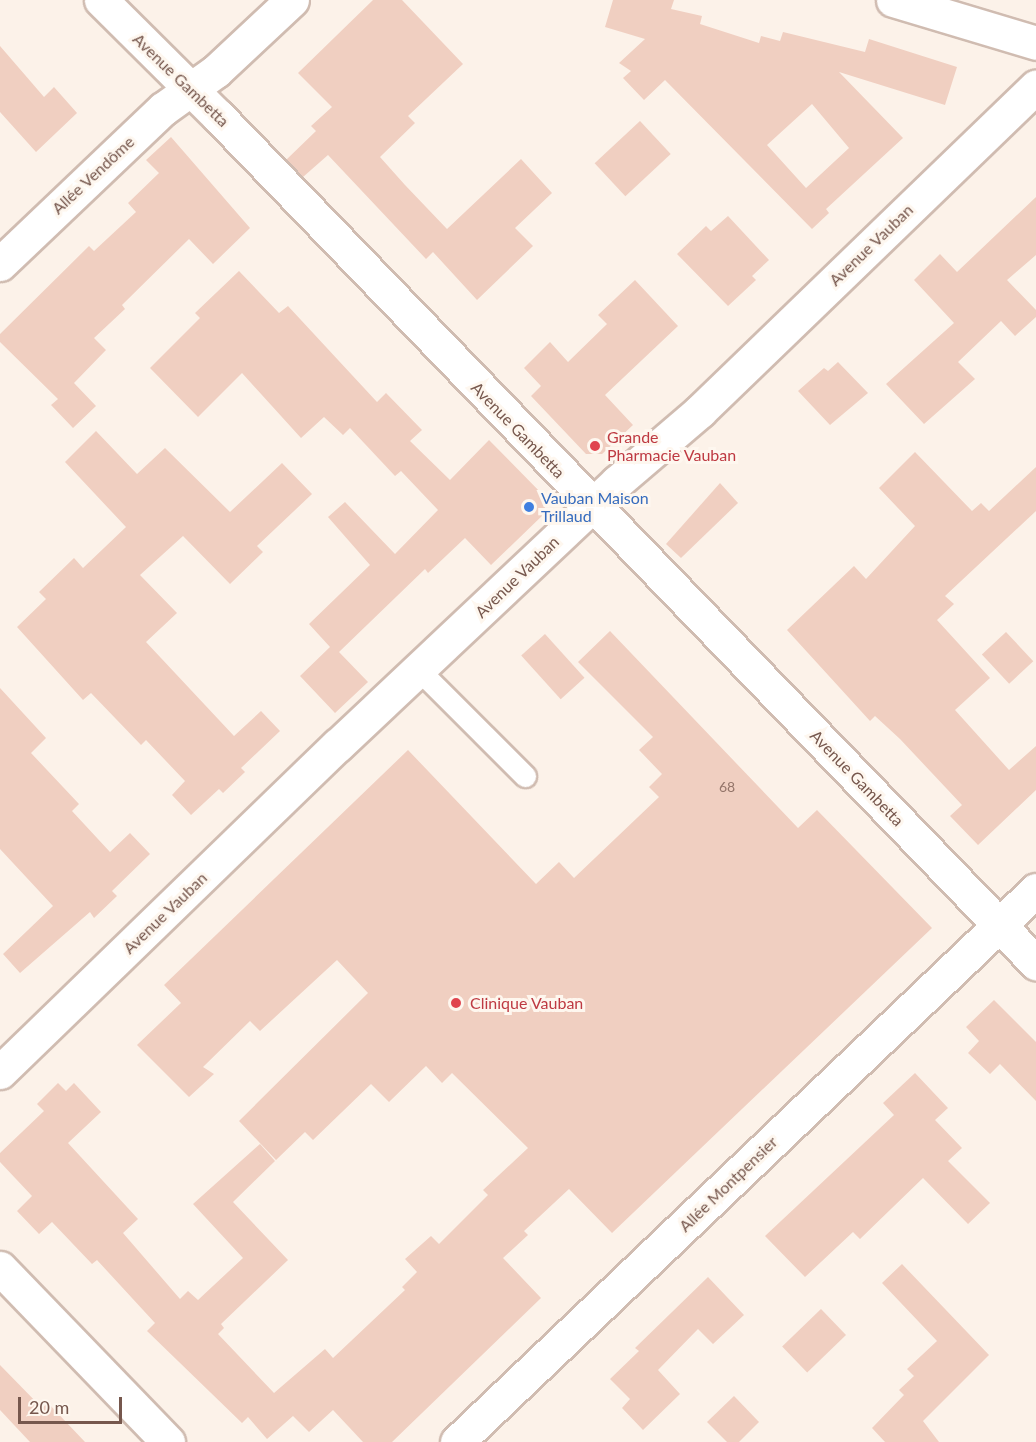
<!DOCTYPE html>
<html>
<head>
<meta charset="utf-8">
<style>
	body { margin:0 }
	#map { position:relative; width:1036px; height:1442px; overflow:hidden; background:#fcf2e9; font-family:Lato,sans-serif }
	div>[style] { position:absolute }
	.building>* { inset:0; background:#f0cfc1; transform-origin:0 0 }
	.roads { filter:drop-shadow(2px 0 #d0bcb1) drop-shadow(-2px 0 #d0bcb1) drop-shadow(0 2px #d0bcb1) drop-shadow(0 -2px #d0bcb1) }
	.lane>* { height:21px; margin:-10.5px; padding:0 10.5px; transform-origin:10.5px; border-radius:10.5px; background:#fff }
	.street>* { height:33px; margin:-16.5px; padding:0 16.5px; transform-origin:16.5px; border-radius:16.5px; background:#fff }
	.dots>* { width:16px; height:16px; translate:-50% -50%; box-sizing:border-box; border:3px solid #fef7ef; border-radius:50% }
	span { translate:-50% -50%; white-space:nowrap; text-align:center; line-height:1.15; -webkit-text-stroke:6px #fef7ef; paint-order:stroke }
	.number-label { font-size:14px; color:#94756a }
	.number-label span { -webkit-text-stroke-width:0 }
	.street-label { font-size:16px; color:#76574d }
	.health-label { font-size:16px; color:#be3a42 }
	.left { translate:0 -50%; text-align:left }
	.shop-label { font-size:16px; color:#366cbe }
	.scale { position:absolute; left:18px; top:1397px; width:104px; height:27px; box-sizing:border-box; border:3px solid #76574d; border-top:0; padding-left:8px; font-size:18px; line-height:21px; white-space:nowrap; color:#76574d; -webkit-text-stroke:4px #fef7ef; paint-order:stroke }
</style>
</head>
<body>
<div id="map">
	<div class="building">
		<div style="clip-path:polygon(373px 0,402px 0,463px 64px,408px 116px,415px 123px,380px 157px,405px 185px,447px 229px,521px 159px,552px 193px,515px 228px,533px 246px,477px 300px,433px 252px,426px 259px,328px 155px,303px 177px,286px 160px,316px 131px,311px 126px,332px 107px,298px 73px)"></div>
		<div style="clip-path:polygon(evenodd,613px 0,674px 0,671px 9px,702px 16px,700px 24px,759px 43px,761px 36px,780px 41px,783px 32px,865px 52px,869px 39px,957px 67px,945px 105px,839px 72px,903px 138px,826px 209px,829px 213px,812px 229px,665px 80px,644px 100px,623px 78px,631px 71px,619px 63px,645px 39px,605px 27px,613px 0,812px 104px,849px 148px,806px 188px,767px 145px,812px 104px)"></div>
		<div style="clip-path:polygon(0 46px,44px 97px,54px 87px,77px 113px,36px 152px,0 112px)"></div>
		<div style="left:640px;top:121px;width:45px;height:62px;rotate:47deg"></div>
		<div style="clip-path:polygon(171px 137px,250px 228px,213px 264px,189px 239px,122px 305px,125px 309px,94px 338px,106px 350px,74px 383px,96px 406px,73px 428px,51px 405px,58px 399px,0 342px,0 334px,89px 246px,94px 251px,136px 212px,128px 203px,159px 173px,146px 160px)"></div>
		<div style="clip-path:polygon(1036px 197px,1036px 255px,1007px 280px,1036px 310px,1036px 317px,1015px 336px,1001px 321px,958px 362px,975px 379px,924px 424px,886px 384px,954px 323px,914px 280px,940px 254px,957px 272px)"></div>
		<div style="clip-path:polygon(728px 216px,769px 260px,752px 276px,756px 280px,728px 306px,677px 254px,706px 226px,711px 231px)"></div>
		<div style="clip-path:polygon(239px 271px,279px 313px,288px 306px,377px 402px,386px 393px,422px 430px,410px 441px,450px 480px,489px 440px,546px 498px,544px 514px,491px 565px,465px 538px,428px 573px,425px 569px,339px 652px,368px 682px,335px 713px,300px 676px,330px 647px,309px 624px,370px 565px,328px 517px,345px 502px,395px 554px,438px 510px,401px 471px,395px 476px,350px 428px,343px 435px,324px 417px,301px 438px,242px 373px,198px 417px,150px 368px,200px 318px,195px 313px)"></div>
		<div style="clip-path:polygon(635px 280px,678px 326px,605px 395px,633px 425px,602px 454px,586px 454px,531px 396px,541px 386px,524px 368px,550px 342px,568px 362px,607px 324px,598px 315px)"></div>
		<div style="clip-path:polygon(838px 362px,868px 393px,830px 425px,798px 391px,824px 368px,828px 371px)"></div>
		<div style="clip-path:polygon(96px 431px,137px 474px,165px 448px,230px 512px,282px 463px,312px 494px,257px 546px,263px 552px,230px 584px,183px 536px,140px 575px,177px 613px,146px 642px,234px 736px,261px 711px,280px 731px,241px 768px,245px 772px,223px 793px,219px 789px,191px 815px,172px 795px,185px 781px,146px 740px,141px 745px,91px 693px,83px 700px,17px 627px,46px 599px,39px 592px,74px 558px,83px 568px,126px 527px,65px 462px)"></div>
		<div style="clip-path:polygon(915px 452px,972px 511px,981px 503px,989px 511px,1036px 467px,1036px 511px,945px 596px,954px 604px,937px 620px,990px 678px,955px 710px,1009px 770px,1036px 746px,1036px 790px,978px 845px,950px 816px,962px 805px,900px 739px,875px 716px,870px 721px,787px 630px,854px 566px,866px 579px,915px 526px,879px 488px)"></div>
		<div style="clip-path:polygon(720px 483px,738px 503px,681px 558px,666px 544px)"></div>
		<div style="clip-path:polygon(610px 631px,798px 828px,817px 810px,932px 928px,612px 1233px,569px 1189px,524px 1231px,528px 1235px,503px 1258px,541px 1298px,392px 1442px,363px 1442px,333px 1410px,309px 1432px,293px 1416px,267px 1439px,248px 1417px,242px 1423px,147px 1331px,155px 1323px,97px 1260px,92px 1264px,52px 1222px,39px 1234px,17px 1211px,32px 1196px,0 1162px,0 1153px,44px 1111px,37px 1104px,58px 1083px,66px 1091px,74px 1083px,101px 1112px,68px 1143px,138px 1219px,123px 1233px,180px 1299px,188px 1291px,198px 1300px,243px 1258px,193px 1204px,260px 1144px,275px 1161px,233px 1202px,288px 1260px,221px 1324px,224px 1328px,218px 1334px,274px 1393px,325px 1349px,333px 1358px,405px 1290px,402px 1287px,417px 1272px,405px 1259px,431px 1236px,439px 1244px,488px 1195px,483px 1190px,528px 1148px,452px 1073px,442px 1083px,426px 1066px,389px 1102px,371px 1084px,313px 1140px,305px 1132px,276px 1160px,239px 1121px,368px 993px,337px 960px,260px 1031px,250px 1021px,203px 1067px,214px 1074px,189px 1097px,137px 1045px,181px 1003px,164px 985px,408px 750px,536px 884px,559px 862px,574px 878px,659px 797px,649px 787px,662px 774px,639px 750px,653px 737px,578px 662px)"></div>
		<div style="left:1006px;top:632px;width:40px;height:33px;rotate:47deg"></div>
		<div style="left:545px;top:634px;width:59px;height:32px;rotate:48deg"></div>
		<div style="clip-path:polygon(0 688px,46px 738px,31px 753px,79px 804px,72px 811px,110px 852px,130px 833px,150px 854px,112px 891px,117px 896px,94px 918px,90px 912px,20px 973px,3px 954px,53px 906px,0 849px)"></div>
		<div style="clip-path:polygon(994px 1000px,1036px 1042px,1036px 1101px,1000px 1064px,990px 1074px,968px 1053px,979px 1041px,966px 1027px)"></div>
		<div style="clip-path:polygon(915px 1073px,948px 1108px,935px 1120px,962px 1148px,948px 1161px,990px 1203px,968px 1224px,923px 1178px,860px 1239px,853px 1232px,805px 1277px,765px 1236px,894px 1115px,883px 1103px)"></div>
		<div style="clip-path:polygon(902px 1264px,989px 1355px,923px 1421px,939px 1442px,885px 1442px,872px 1428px,904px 1395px,899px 1390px,914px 1376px,907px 1369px,937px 1341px,882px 1283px)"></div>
		<div style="clip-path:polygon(708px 1277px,744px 1315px,713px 1344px,698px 1329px,658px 1370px,680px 1394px,643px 1430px,622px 1408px,630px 1399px,610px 1379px,639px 1351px,635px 1348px)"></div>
		<div style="left:821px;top:1309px;width:36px;height:54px;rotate:46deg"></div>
		<div style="clip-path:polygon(0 1365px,42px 1408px,48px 1403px,85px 1442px,30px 1442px,0 1410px)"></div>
		<div style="clip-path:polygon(734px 1396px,759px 1422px,739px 1442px,727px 1442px,707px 1422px)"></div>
	</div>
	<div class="roads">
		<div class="lane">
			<div style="left:419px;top:670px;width:150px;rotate:45deg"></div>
		</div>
		<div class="street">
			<div style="left:101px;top:0;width:165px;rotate:44.8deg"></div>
			<div style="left:218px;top:116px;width:1178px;rotate:46deg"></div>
			<div style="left:893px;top:0;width:149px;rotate:16.7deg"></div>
			<div style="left:0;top:264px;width:225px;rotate:-43.6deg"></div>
			<div style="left:163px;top:109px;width:65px;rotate:-35.6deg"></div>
			<div style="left:216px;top:71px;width:104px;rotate:-43.1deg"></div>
			<div style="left:0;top:1072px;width:470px;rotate:-44.1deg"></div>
			<div style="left:338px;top:745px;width:383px;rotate:-43.3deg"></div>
			<div style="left:617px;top:482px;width:109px;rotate:-40.5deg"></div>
			<div style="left:700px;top:411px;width:467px;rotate:-44deg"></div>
			<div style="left:0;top:1268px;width:242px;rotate:46deg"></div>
			<div style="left:457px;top:1442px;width:800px;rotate:-43.63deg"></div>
		</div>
	</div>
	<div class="dots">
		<div style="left:595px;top:446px;background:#e0444e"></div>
		<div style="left:529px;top:507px;background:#3f7fe0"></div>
		<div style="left:456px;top:1003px;background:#e0444e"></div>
	</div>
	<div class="number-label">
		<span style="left:727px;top:787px">68</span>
	</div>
	<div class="street-label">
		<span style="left:181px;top:80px;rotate:44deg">Avenue Gambetta</span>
		<span style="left:93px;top:175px;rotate:-43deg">Allée Vendôme</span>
		<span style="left:871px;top:245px;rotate:-44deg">Avenue Vauban</span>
		<span style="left:518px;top:430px;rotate:46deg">Avenue Gambetta</span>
		<span style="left:517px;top:577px;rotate:-44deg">Avenue Vauban</span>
		<span style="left:857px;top:778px;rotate:46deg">Avenue Gambetta</span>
		<span style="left:165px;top:913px;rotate:-44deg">Avenue Vauban</span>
		<span style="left:728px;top:1184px;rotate:-44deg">Allée Montpensier</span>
	</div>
	<div class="health-label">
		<span class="left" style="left:607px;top:446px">Grande<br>Pharmacie Vauban</span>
		<span class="left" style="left:470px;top:1003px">Clinique Vauban</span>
	</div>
	<div class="shop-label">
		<span class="left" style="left:541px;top:507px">Vauban Maison<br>Trillaud</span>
	</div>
	<div class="scale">20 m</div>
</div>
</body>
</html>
